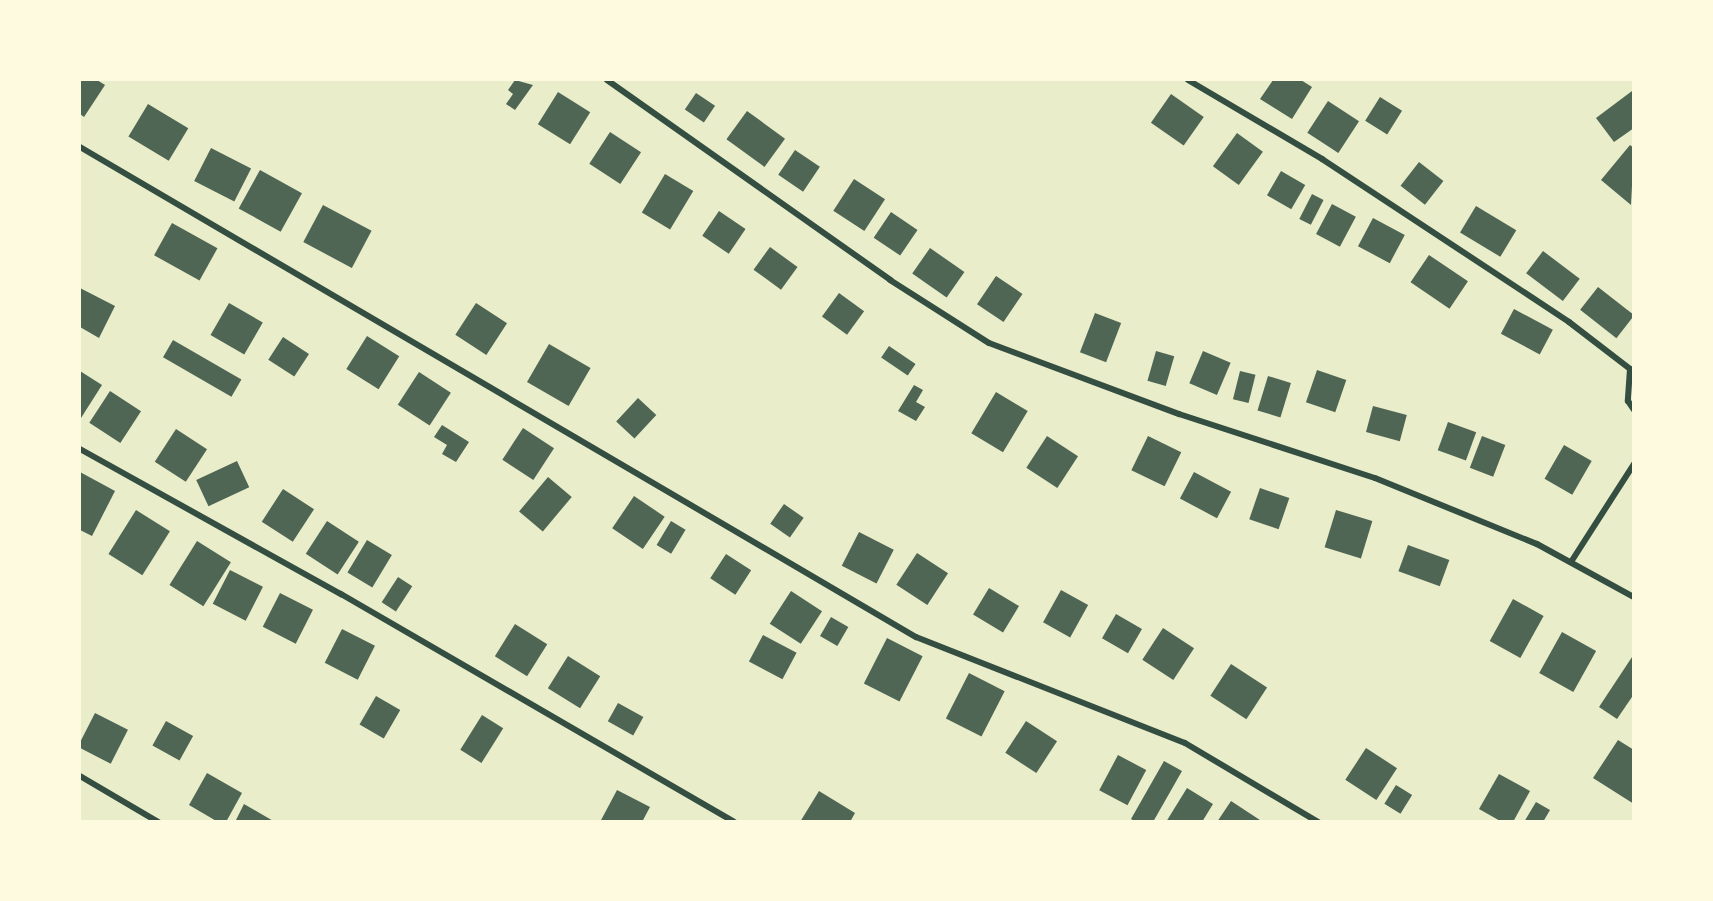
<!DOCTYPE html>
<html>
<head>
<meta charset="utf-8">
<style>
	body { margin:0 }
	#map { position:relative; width:1713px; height:901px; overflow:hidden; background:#e9edc9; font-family:Lora,serif }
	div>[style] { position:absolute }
	.building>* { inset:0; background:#4f6655; transform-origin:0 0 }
	.minor>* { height:6px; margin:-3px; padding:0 3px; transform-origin:3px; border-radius:3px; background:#344e41 }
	span { translate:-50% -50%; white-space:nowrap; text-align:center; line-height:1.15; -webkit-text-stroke:4.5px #fefae0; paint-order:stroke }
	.frame { position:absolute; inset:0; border:81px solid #fefae0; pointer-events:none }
</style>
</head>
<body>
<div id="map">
	<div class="building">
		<div style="clip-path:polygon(80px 80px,97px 80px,105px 85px,84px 117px,80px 114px)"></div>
		<div style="clip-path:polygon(515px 80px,533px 85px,515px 110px,506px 104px,513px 94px,508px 90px)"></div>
		<div style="clip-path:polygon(1273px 80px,1301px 80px,1312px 87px,1292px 119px,1260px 99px)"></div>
		<div style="clip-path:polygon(1632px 91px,1634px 128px,1614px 142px,1596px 118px)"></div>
		<div style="left:558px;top:92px;width:38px;height:38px;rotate:32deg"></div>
		<div style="left:696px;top:93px;width:23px;height:20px;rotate:34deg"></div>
		<div style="left:1171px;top:94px;width:40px;height:35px;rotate:35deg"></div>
		<div style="left:1380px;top:97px;width:26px;height:28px;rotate:32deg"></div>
		<div style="left:1328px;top:101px;width:37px;height:38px;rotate:33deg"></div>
		<div style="left:148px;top:104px;width:47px;height:38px;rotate:31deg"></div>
		<div style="left:747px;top:111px;width:47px;height:35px;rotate:36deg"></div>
		<div style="left:610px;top:132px;width:37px;height:38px;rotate:33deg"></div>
		<div style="left:1237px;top:133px;width:32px;height:41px;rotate:36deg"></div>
		<div style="clip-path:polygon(1630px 145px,1634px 148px,1631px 205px,1601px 180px)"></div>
		<div style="left:211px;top:148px;width:45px;height:37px;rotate:27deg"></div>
		<div style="left:795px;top:150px;width:30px;height:30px;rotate:34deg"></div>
		<div style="left:1419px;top:162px;width:31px;height:30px;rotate:38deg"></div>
		<div style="left:260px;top:170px;width:48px;height:44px;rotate:29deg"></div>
		<div style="left:1281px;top:171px;width:28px;height:28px;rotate:30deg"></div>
		<div style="left:665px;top:174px;width:33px;height:45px;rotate:31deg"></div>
		<div style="left:854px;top:179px;width:37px;height:38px;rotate:33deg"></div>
		<div style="left:1312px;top:194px;width:13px;height:28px;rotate:27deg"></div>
		<div style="left:1332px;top:204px;width:27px;height:34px;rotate:28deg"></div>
		<div style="left:323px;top:205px;width:55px;height:42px;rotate:28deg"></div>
		<div style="left:1476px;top:206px;width:47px;height:31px;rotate:31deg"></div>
		<div style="left:719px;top:211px;width:32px;height:30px;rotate:34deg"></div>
		<div style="left:891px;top:212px;width:32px;height:31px;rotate:34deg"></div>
		<div style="left:1373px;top:218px;width:36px;height:32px;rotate:28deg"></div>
		<div style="left:172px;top:223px;width:52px;height:37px;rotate:29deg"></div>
		<div style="left:770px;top:247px;width:34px;height:28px;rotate:36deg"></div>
		<div style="left:930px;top:248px;width:42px;height:31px;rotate:35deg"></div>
		<div style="left:1543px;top:251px;width:46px;height:28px;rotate:37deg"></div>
		<div style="left:1429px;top:255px;width:47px;height:33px;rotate:34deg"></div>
		<div style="left:996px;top:276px;width:32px;height:34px;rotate:34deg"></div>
		<div style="left:1598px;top:287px;width:46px;height:29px;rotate:38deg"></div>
		<div style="clip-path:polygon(80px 288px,115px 306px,99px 338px,80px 327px)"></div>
		<div style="left:839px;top:293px;width:31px;height:29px;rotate:36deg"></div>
		<div style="left:229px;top:303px;width:39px;height:37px;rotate:30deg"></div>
		<div style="left:476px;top:303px;width:37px;height:38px;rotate:33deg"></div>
		<div style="left:1514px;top:309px;width:44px;height:28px;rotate:28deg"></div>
		<div style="left:1095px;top:313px;width:28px;height:42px;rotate:21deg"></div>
		<div style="left:367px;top:336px;width:38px;height:39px;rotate:32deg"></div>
		<div style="left:283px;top:337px;width:31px;height:27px;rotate:33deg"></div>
		<div style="left:173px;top:340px;width:79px;height:20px;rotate:30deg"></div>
		<div style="left:549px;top:344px;width:48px;height:44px;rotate:30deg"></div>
		<div style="left:889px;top:346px;width:32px;height:14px;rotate:34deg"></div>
		<div style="left:1156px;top:351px;width:19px;height:31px;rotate:16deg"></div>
		<div style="left:1203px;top:351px;width:30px;height:35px;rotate:23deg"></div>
		<div style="left:1317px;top:370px;width:31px;height:34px;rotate:19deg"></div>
		<div style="clip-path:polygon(80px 371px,102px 385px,81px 418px,80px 417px)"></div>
		<div style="left:1240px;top:371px;width:16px;height:29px;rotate:14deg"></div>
		<div style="left:419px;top:372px;width:38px;height:39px;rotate:33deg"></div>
		<div style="left:1268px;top:376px;width:24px;height:36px;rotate:17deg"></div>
		<div style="clip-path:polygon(914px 385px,923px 390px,916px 402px,925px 407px,916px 421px,898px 411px)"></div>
		<div style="left:110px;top:391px;width:37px;height:38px;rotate:33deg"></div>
		<div style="left:996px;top:392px;width:37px;height:48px;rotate:31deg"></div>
		<div style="left:638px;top:398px;width:25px;height:32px;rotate:43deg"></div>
		<div style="left:1373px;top:406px;width:35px;height:27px;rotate:15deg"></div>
		<div style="left:1448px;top:422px;width:30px;height:30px;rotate:20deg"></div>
		<div style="clip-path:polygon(442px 425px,469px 442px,456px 462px,442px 454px,447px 445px,434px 437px)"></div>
		<div style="left:523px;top:428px;width:37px;height:38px;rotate:33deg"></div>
		<div style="left:176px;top:429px;width:37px;height:39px;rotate:33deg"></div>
		<div style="left:1047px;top:436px;width:37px;height:38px;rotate:33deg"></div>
		<div style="left:1148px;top:436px;width:37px;height:38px;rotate:26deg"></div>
		<div style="left:1482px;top:436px;width:25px;height:34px;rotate:21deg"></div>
		<div style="left:1564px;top:445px;width:32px;height:39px;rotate:30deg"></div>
		<div style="left:237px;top:461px;width:29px;height:45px;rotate:65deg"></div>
		<div style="clip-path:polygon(80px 472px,115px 491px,92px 536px,80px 530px)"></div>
		<div style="left:1194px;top:472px;width:42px;height:30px;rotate:28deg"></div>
		<div style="left:548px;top:477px;width:31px;height:45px;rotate:40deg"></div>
		<div style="left:1260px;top:488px;width:31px;height:33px;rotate:19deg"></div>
		<div style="left:283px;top:489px;width:37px;height:39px;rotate:33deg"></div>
		<div style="left:634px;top:496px;width:37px;height:39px;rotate:34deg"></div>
		<div style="left:784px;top:504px;width:24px;height:24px;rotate:35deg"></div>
		<div style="left:136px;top:510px;width:40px;height:52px;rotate:32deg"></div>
		<div style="left:1336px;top:510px;width:38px;height:39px;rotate:17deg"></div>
		<div style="left:327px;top:521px;width:38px;height:39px;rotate:33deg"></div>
		<div style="left:671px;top:521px;width:17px;height:28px;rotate:31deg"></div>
		<div style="left:859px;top:532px;width:39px;height:38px;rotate:27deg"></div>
		<div style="left:367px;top:540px;width:29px;height:38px;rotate:31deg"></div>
		<div style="left:197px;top:541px;width:40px;height:52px;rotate:32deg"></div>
		<div style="left:1408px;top:545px;width:44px;height:28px;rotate:20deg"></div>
		<div style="left:917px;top:553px;width:37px;height:38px;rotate:33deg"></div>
		<div style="left:726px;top:554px;width:30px;height:29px;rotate:33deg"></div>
		<div style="left:230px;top:570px;width:37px;height:38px;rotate:27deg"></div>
		<div style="left:398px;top:577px;width:17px;height:30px;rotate:33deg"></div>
		<div style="left:989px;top:588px;width:35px;height:31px;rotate:31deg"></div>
		<div style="left:1061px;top:590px;width:31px;height:37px;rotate:29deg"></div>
		<div style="left:791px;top:591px;width:37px;height:39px;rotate:33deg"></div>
		<div style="left:280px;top:593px;width:37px;height:38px;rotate:27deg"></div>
		<div style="left:1513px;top:599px;width:35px;height:48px;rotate:29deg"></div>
		<div style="left:1116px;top:614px;width:30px;height:28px;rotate:30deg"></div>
		<div style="left:831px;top:617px;width:20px;height:22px;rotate:30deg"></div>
		<div style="left:515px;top:624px;width:38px;height:38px;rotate:32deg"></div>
		<div style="left:1163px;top:628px;width:37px;height:38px;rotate:33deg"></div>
		<div style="left:342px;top:629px;width:37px;height:38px;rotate:27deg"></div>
		<div style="left:1562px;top:632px;width:39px;height:47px;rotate:29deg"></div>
		<div style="left:763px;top:635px;width:38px;height:30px;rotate:28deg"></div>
		<div style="left:887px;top:638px;width:40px;height:51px;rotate:27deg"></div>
		<div style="clip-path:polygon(1634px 654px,1634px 694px,1617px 719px,1599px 707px)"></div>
		<div style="left:568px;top:656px;width:38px;height:38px;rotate:32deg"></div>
		<div style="left:1231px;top:664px;width:43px;height:38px;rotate:33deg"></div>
		<div style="left:969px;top:673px;width:40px;height:51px;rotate:27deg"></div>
		<div style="left:376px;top:696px;width:28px;height:33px;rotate:30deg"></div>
		<div style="left:618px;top:703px;width:29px;height:21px;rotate:29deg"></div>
		<div style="left:95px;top:713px;width:37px;height:38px;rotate:27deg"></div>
		<div style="left:482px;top:715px;width:25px;height:41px;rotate:32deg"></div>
		<div style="left:166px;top:721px;width:31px;height:28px;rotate:29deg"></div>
		<div style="left:1026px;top:721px;width:37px;height:38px;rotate:33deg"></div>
		<div style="clip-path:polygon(1618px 740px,1634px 750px,1634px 804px,1593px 778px)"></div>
		<div style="left:1366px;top:748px;width:37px;height:38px;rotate:33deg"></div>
		<div style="left:1118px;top:755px;width:32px;height:40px;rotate:28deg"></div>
		<div style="clip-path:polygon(1164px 761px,1182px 771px,1153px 822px,1136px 822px,1131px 819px)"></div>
		<div style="clip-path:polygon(207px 773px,242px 793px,226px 822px,218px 822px,189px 805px)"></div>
		<div style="clip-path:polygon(1499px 774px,1530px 791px,1513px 822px,1502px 822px,1479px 809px)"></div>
		<div style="left:1396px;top:785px;width:19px;height:22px;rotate:32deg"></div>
		<div style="clip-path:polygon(1187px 788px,1213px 804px,1202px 822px,1166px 822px)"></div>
		<div style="clip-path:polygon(617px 790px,650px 807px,642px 822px,600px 822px)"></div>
		<div style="clip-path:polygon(819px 791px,855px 813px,850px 822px,800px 822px)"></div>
		<div style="clip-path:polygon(1231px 801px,1263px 822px,1217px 822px)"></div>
		<div style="clip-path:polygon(1536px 802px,1550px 810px,1543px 822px,1524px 822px)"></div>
		<div style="clip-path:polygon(244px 804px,275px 822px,235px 822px)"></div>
	</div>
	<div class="minor">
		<div style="left:607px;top:80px;width:347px;rotate:35.2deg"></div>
		<div style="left:890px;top:280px;width:117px;rotate:32.5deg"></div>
		<div style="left:989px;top:343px;width:203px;rotate:20.5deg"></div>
		<div style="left:1179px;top:414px;width:206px;rotate:18.1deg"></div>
		<div style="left:1375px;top:478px;width:175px;rotate:22.2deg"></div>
		<div style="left:1537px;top:544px;width:111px;rotate:28.7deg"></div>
		<div style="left:1188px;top:80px;width:156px;rotate:30.5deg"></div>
		<div style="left:1322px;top:159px;width:296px;rotate:33.4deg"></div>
		<div style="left:1569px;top:322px;width:77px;rotate:37.6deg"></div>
		<div style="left:1630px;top:369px;width:32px;rotate:94deg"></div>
		<div style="left:1628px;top:401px;width:11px;rotate:56deg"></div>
		<div style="left:80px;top:147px;width:969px;rotate:30.38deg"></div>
		<div style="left:916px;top:637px;width:289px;rotate:21.5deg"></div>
		<div style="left:1185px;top:743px;width:155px;rotate:30.7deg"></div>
		<div style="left:80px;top:449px;width:299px;rotate:29.1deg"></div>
		<div style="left:341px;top:594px;width:454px;rotate:30.1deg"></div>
		<div style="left:1571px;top:562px;width:117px;rotate:-57.3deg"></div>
		<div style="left:80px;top:776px;width:91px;rotate:30.5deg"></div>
	</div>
	<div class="frame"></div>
</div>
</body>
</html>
